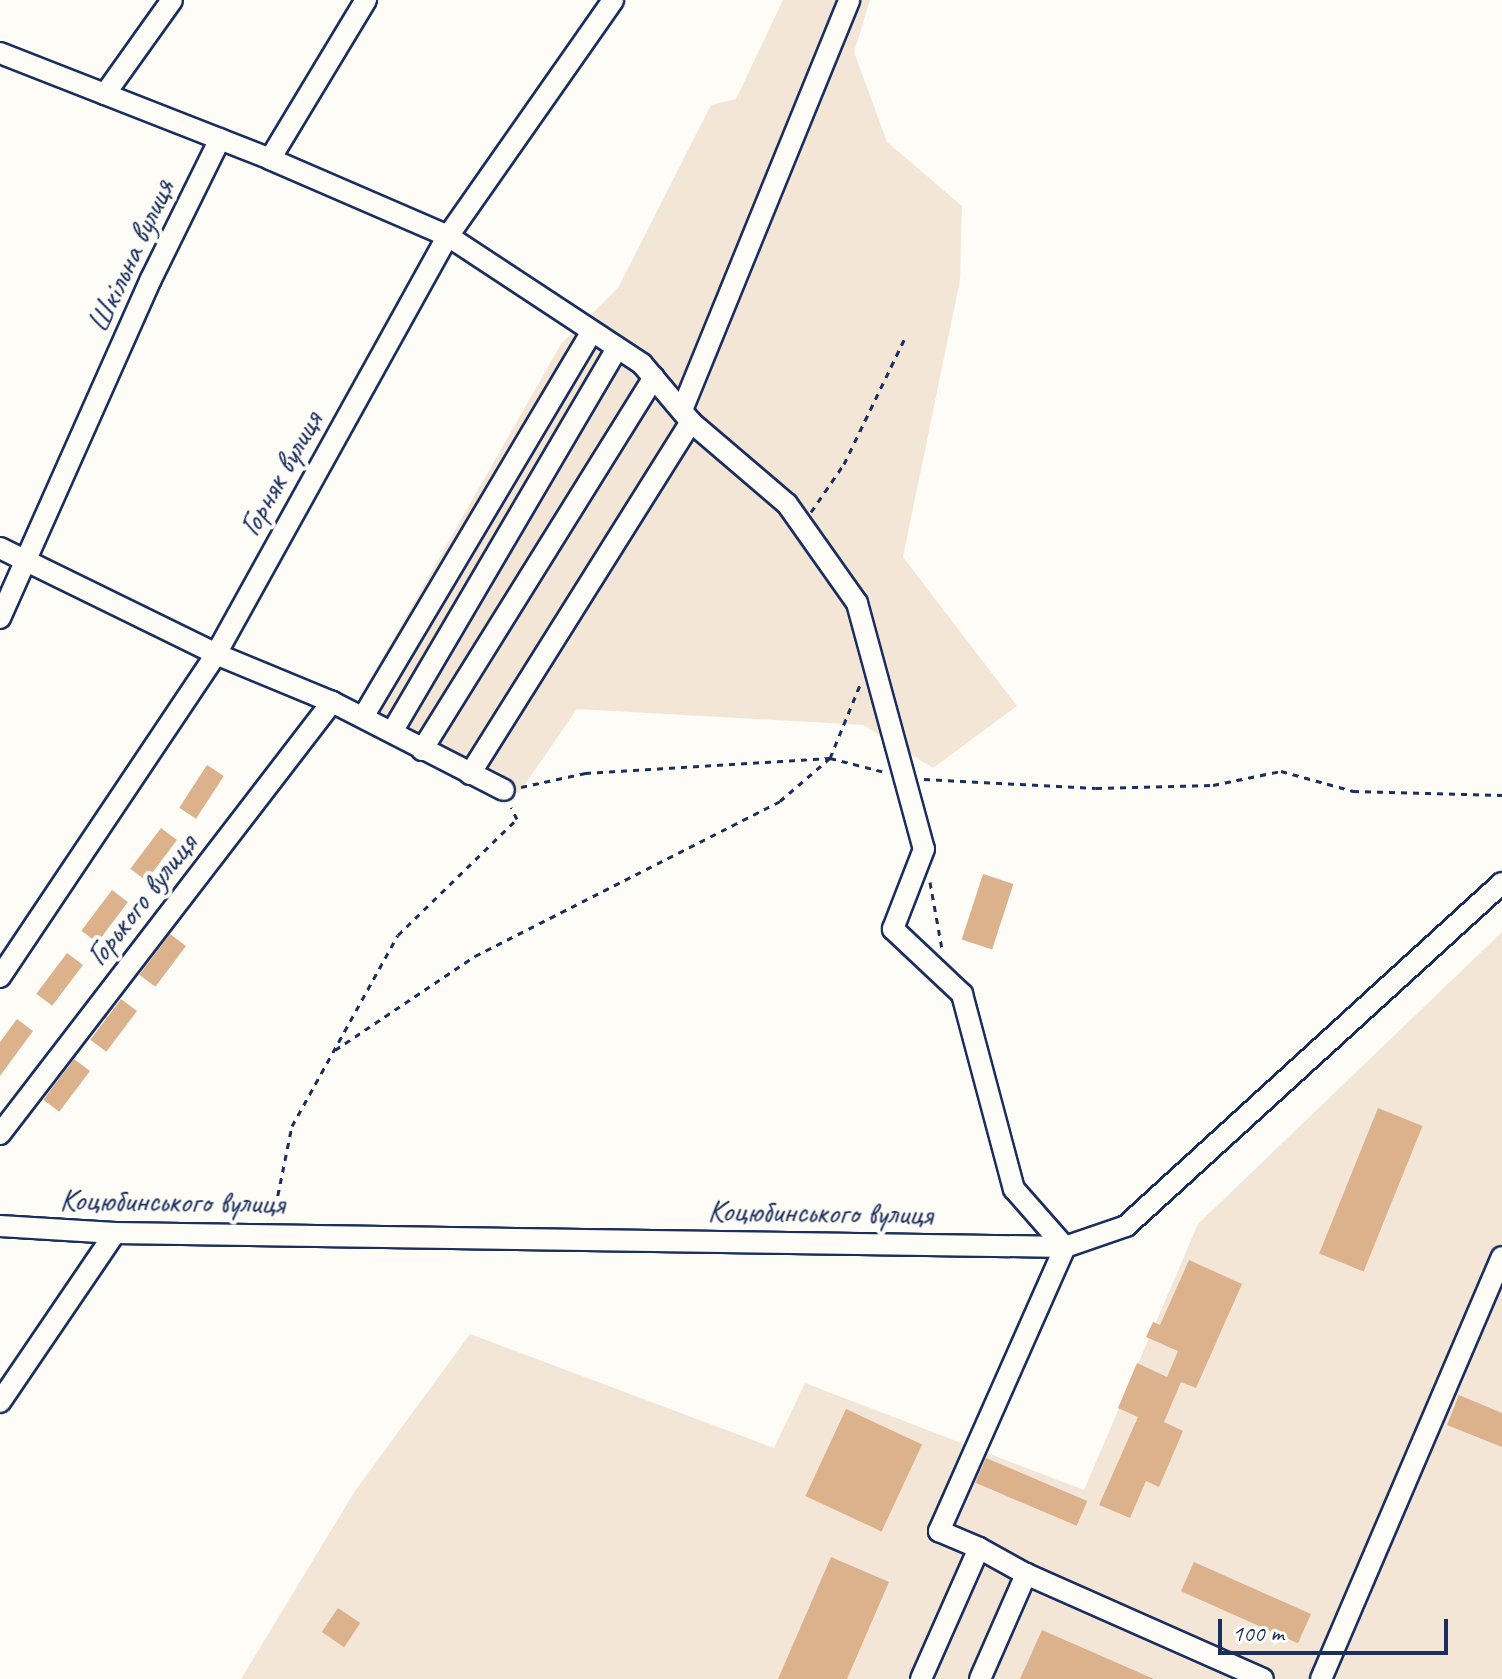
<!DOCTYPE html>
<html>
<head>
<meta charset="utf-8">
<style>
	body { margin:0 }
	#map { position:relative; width:1502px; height:1679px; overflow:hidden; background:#fdfcf7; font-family:Caveat,sans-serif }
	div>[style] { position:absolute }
	.built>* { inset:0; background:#f3e6d7 }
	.building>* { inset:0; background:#dcb28d; transform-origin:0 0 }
	.path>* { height:3px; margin-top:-1.5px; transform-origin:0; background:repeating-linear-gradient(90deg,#1b2f5e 0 6px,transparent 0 12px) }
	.roads { filter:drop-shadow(2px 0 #1b2f5e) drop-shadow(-2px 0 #1b2f5e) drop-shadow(0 2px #1b2f5e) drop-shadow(0 -2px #1b2f5e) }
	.minor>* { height:20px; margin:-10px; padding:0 10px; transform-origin:10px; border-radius:10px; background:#fdfcf7 }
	span { translate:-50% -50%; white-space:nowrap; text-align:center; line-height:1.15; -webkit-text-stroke:8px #fdfcf7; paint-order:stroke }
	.street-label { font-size:32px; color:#1b2f5e }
	.scale { position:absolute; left:1218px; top:1619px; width:230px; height:36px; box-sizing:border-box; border:4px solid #1b2f5e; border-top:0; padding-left:10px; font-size:24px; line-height:28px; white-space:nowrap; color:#1b2f5e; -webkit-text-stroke:6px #fdfcf7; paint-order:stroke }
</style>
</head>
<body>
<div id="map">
	<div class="built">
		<div style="clip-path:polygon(783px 0,870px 0,854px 52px,887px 142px,962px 206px,960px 280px,903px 557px,1017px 706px,933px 768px,863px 725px,577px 709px,519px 793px,355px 706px,561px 344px,618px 288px,711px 105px,736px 99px)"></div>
		<div style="clip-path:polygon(1502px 932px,1502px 1679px,241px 1679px,355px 1491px,470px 1334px,774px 1448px,805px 1383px,1084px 1490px,1198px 1224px)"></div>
	</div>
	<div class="building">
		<div style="left:207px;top:765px;width:20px;height:51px;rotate:33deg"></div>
		<div style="left:161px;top:828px;width:20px;height:51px;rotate:37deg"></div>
		<div style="left:983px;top:874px;width:32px;height:69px;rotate:18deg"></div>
		<div style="left:112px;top:890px;width:20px;height:51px;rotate:37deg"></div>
		<div style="left:170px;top:934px;width:20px;height:51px;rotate:37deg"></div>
		<div style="left:67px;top:953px;width:20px;height:51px;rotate:37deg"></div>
		<div style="left:121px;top:999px;width:20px;height:51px;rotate:37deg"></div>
		<div style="clip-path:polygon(17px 1019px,33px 1031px,0 1076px,0 1042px)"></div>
		<div style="left:74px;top:1059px;width:20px;height:51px;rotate:37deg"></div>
		<div style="left:1378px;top:1108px;width:48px;height:157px;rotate:22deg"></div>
		<div style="clip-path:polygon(1189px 1260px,1242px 1284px,1196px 1388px,1181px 1382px,1164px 1422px,1183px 1431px,1159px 1487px,1146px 1481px,1130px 1518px,1099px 1505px,1138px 1417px,1118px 1408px,1137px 1363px,1167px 1377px,1178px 1351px,1146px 1337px,1153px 1322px,1160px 1325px)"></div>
		<div style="clip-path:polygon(1459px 1395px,1502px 1413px,1502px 1447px,1447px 1425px)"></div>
		<div style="left:846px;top:1409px;width:84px;height:96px;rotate:25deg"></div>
		<div style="left:986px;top:1458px;width:110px;height:27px;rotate:23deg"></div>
		<div style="clip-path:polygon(831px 1557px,889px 1582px,847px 1679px,778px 1679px)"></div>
		<div style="left:1194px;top:1562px;width:128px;height:32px;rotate:24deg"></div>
		<div style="left:338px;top:1608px;width:27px;height:29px;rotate:34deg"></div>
		<div style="clip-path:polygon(1042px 1630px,1154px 1679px,1020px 1679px)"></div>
	</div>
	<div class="path">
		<div style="left:811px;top:512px;width:58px;rotate:-55.5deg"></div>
		<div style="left:844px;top:464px;width:138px;rotate:-64.2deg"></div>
		<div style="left:924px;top:779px;width:172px;rotate:3deg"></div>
		<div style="left:1096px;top:788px;width:117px;rotate:-1.5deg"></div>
		<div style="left:1213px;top:785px;width:69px;rotate:-11.6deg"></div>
		<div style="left:1281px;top:771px;width:75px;rotate:15.5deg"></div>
		<div style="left:1353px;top:791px;width:149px;rotate:1.5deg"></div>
		<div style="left:521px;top:787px;width:66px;rotate:-12.3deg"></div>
		<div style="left:585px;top:773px;width:245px;rotate:-3.5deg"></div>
		<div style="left:830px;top:758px;width:57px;rotate:14.3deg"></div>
		<div style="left:930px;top:882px;width:68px;rotate:79.8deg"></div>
		<div style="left:335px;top:1050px;width:169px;rotate:-33.9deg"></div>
		<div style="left:475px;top:956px;width:342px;rotate:-26.9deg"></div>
		<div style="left:780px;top:801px;width:66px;rotate:-40.7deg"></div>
		<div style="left:830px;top:758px;width:79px;rotate:-67.7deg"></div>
		<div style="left:273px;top:1219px;width:95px;rotate:-78.5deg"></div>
		<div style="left:292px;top:1126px;width:218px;rotate:-61deg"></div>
		<div style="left:398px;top:935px;width:166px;rotate:-44.3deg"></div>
		<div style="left:517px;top:819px;width:13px;rotate:-117deg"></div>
	</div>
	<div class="roads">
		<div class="minor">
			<div style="left:0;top:53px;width:290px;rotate:21.4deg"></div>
			<div style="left:270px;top:159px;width:186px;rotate:-58.9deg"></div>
			<div style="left:105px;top:94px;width:115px;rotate:-54.5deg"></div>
			<div style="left:270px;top:159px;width:194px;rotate:23.4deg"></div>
			<div style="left:448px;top:236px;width:232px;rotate:33.4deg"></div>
			<div style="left:642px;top:364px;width:76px;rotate:49.8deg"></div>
			<div style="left:691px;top:422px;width:126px;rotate:40.5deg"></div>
			<div style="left:787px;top:504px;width:121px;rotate:54.7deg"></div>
			<div style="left:857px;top:603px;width:255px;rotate:74.8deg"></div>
			<div style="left:924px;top:849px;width:86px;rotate:111.2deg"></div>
			<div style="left:893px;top:929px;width:95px;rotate:43.3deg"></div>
			<div style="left:962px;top:994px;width:202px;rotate:75.1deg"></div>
			<div style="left:1014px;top:1189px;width:77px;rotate:48.7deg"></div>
			<div style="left:1065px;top:1247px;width:311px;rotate:113.9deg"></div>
			<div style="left:939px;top:1531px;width:43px;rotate:23deg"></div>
			<div style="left:979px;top:1548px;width:143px;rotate:113.9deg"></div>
			<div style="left:682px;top:410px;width:443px;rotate:-67.8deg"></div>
			<div style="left:0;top:548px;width:241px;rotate:26.1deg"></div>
			<div style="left:216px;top:654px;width:126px;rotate:22.5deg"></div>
			<div style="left:332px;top:702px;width:193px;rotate:27.1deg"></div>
			<div style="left:0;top:618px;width:371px;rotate:-66deg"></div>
			<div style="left:151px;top:279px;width:156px;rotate:-63.8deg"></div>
			<div style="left:363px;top:717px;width:447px;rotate:-59.3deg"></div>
			<div style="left:392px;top:732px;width:445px;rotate:-59.6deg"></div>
			<div style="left:422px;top:750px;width:439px;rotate:-58.1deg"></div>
			<div style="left:470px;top:774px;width:416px;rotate:-57.9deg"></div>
			<div style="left:0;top:977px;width:389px;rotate:-56.2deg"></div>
			<div style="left:216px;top:654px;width:478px;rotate:-61deg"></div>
			<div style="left:448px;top:236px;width:288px;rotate:-55deg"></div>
			<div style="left:0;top:1134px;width:545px;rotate:-52.46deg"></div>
			<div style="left:0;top:1226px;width:115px;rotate:3.5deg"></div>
			<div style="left:115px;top:1233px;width:950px;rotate:0.84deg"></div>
			<div style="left:1065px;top:1247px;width:65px;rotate:-19deg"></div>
			<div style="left:1126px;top:1226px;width:509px;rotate:-42.37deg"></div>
			<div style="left:0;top:1402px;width:204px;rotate:-55.8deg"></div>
			<div style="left:979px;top:1548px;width:54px;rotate:29deg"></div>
			<div style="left:1026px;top:1574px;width:259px;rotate:23.9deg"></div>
			<div style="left:980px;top:1679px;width:115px;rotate:-66.3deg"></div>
			<div style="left:1321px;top:1679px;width:459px;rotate:-66.8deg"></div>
		</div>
	</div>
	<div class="street-label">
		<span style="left:131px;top:256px;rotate:-65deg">Шкільна вулиця</span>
		<span style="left:281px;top:474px;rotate:-61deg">Горняк вулиця</span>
		<span style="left:142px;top:900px;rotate:-52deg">Горького вулиця</span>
		<span style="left:172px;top:1202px;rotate:1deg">Коцюбинського вулиця</span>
		<span style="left:820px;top:1213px;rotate:1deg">Коцюбинського вулиця</span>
	</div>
	<div class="scale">100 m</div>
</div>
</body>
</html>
